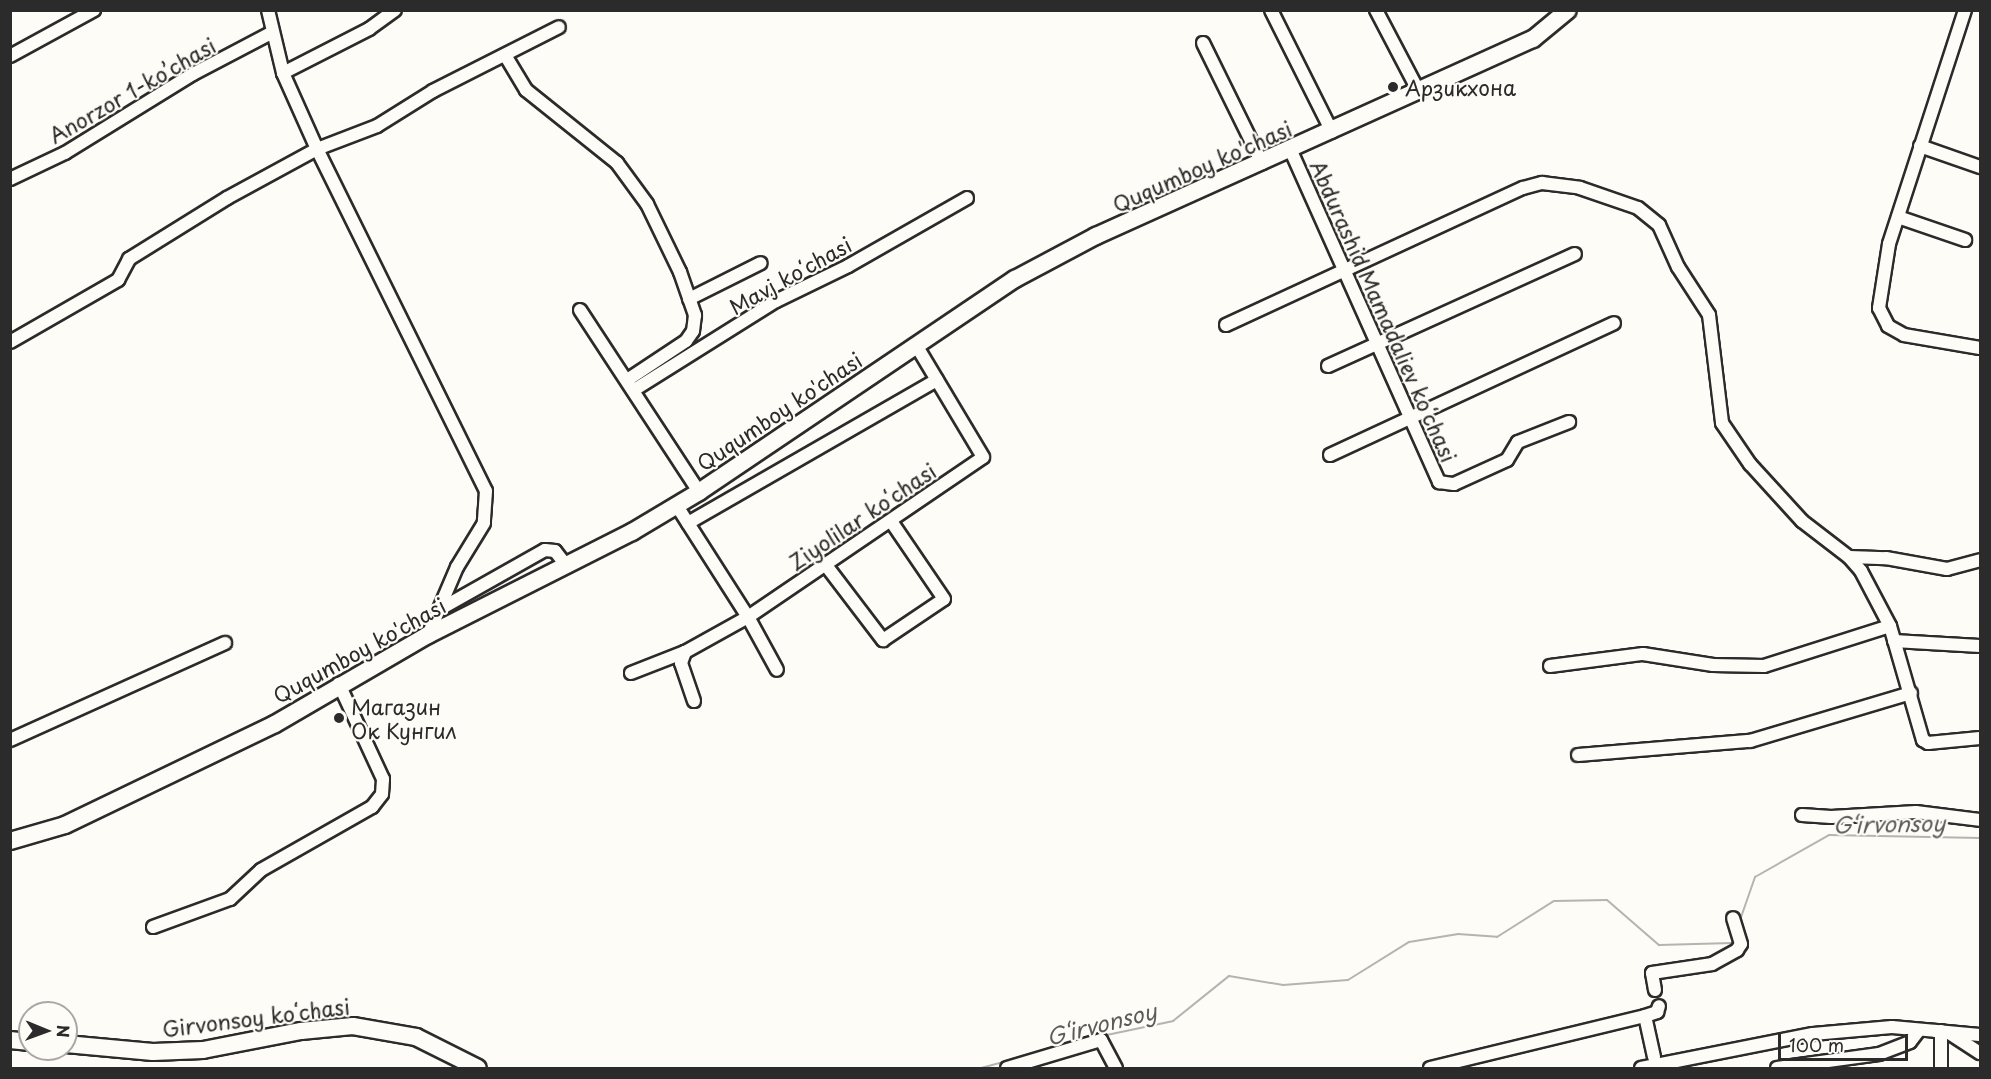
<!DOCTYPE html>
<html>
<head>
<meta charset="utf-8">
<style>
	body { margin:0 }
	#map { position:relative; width:1991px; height:1079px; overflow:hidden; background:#fdfcf7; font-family:"Playpen Sans",sans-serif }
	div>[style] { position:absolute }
	.stream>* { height:2px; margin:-1px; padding:0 1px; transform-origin:1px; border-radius:1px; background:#b5b4b1 }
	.roads { filter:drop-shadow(2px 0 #2b2b2b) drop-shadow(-2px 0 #2b2b2b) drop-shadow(0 2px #2b2b2b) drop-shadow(0 -2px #2b2b2b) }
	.minor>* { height:12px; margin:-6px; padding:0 6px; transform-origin:6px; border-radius:6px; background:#fdfcf7 }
	.major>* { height:16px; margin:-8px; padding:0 8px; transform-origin:8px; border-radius:8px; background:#fdfcf7 }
	.dots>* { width:16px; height:16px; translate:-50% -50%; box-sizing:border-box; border:3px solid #fdfcf7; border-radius:50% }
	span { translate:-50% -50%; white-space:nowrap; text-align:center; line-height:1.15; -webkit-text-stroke:4.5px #fdfcf7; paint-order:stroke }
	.poi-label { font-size:21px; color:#2b2b2b }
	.left { translate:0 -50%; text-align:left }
	.street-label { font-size:21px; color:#2b2b2b }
	.water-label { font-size:22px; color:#5b5b5a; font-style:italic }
	.frame { position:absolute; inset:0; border:12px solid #2b2b2b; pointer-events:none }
	.north { position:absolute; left:18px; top:1001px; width:60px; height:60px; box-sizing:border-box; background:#fdfcf7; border:2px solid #a9a8a5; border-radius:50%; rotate:91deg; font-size:16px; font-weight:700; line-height:24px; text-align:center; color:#2b2b2b }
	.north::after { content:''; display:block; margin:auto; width:21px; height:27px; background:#2b2b2b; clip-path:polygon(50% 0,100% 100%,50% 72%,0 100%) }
	.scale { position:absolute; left:1778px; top:1034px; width:130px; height:27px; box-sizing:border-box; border:3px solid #2b2b2b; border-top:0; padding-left:8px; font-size:18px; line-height:21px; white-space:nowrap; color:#2b2b2b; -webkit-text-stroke:4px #fdfcf7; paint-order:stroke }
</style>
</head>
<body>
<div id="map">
	<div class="stream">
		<div style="left:1739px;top:923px;width:49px;rotate:-70.8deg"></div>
		<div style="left:1755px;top:877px;width:85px;rotate:-29.6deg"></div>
		<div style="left:1829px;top:835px;width:151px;rotate:1.1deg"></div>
		<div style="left:1102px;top:1036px;width:73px;rotate:-11.9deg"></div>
		<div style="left:1173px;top:1021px;width:72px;rotate:-38.8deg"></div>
		<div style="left:1229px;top:976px;width:55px;rotate:9.5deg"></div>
		<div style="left:1283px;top:985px;width:65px;rotate:-4.4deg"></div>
		<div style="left:1348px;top:980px;width:72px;rotate:-31.9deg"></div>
		<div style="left:1409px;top:942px;width:50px;rotate:-9.3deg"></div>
		<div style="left:1458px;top:934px;width:39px;rotate:4deg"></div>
		<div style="left:1497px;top:937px;width:67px;rotate:-32.3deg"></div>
		<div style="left:1554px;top:901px;width:53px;rotate:-1.1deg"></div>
		<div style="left:1607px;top:900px;width:69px;rotate:40.9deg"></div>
		<div style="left:1659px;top:945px;width:73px;rotate:-1.6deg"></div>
		<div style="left:1732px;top:943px;width:6px;rotate:-72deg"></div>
		<div style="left:981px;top:1068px;width:39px;rotate:-15deg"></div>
	</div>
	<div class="roads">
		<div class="minor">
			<div style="left:268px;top:10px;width:65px;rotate:76.6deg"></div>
			<div style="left:283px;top:73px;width:83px;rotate:65.9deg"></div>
			<div style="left:317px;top:149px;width:381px;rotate:63.7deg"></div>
			<div style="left:486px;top:491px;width:32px;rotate:94deg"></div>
			<div style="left:484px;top:523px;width:52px;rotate:121.5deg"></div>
			<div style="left:457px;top:567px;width:74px;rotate:113.1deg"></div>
			<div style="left:1271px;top:10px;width:136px;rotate:63.4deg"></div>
			<div style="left:1376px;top:10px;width:93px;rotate:62.3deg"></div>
			<div style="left:1965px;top:10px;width:246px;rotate:108deg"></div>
			<div style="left:1889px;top:244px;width:65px;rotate:98.9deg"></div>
			<div style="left:1879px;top:308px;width:20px;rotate:63deg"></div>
			<div style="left:1888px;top:326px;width:18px;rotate:29deg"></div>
			<div style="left:1904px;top:335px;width:77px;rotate:9.7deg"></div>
			<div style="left:1203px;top:43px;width:134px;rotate:63.8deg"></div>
			<div style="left:505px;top:55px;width:41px;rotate:59deg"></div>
			<div style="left:526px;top:90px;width:117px;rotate:38.7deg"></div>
			<div style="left:617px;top:163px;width:51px;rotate:53.8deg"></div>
			<div style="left:647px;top:204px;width:76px;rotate:64.1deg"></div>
			<div style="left:680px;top:272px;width:46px;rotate:70.8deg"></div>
			<div style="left:695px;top:315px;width:16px;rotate:97deg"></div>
			<div style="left:693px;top:331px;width:12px;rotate:125deg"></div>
			<div style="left:686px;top:341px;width:71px;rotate:146.5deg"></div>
			<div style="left:10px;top:56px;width:96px;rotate:-28.7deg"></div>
			<div style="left:283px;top:73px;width:97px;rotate:-27.1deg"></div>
			<div style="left:369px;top:29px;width:32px;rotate:-36deg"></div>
			<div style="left:1920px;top:146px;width:64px;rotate:19.3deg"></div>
			<div style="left:1291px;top:151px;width:363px;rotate:65.9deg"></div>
			<div style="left:1439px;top:482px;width:15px;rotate:8deg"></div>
			<div style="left:1454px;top:484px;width:58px;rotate:-24.4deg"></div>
			<div style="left:1507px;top:460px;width:21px;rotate:-59deg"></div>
			<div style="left:1518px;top:442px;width:55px;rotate:-21.4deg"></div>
			<div style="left:10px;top:179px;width:61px;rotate:-25.3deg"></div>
			<div style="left:65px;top:153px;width:150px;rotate:-31.7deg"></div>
			<div style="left:193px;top:74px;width:90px;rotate:-27.7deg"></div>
			<div style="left:1898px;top:217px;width:71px;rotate:18.9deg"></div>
			<div style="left:689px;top:299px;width:80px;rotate:-26.6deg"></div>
			<div style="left:580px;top:310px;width:217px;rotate:56.8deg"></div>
			<div style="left:1226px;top:325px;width:327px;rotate:-24.8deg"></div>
			<div style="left:1523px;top:188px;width:20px;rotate:-15deg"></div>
			<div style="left:1542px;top:183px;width:38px;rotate:7deg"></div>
			<div style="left:1580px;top:188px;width:61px;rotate:19deg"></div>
			<div style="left:1638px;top:208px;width:27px;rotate:39deg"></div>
			<div style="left:1659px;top:225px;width:46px;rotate:65.7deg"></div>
			<div style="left:1678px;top:267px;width:57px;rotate:57.1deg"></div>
			<div style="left:1709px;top:315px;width:109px;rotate:83.1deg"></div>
			<div style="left:1722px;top:423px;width:50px;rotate:55.7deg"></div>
			<div style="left:1750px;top:464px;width:77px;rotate:47.6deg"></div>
			<div style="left:1802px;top:521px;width:59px;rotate:37.5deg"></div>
			<div style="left:1849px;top:557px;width:18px;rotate:49deg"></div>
			<div style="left:1861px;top:571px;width:62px;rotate:62.2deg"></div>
			<div style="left:1890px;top:626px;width:119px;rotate:73.9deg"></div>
			<div style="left:1923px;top:740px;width:6px;rotate:31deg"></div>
			<div style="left:1928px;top:743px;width:52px;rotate:-5.5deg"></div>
			<div style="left:10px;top:342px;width:125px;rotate:-29.9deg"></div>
			<div style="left:118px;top:280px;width:24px;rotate:-62deg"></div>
			<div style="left:129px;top:259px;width:115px;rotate:-31.9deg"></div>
			<div style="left:227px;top:198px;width:102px;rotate:-28.6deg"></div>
			<div style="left:317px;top:149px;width:64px;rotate:-21deg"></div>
			<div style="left:377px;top:126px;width:66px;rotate:-32deg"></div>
			<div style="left:433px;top:91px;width:141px;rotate:-26.9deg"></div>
			<div style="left:1328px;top:366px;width:271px;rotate:-24.4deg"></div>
			<div style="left:634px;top:390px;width:168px;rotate:-32.1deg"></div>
			<div style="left:776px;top:301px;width:80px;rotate:-25.9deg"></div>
			<div style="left:848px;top:266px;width:137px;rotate:-29.7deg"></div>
			<div style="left:1330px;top:455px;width:313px;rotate:-24.9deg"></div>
			<div style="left:677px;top:506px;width:132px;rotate:57.4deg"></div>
			<div style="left:748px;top:617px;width:60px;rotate:61.3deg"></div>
			<div style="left:688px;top:523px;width:287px;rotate:-29.9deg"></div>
			<div style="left:1849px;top:557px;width:37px;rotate:2deg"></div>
			<div style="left:1886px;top:558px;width:62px;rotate:10.2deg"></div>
			<div style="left:1947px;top:569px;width:34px;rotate:-15deg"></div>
			<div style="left:825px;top:564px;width:96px;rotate:52.7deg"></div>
			<div style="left:883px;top:640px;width:73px;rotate:-33.9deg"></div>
			<div style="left:944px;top:599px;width:94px;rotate:-124.2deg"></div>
			<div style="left:442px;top:608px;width:118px;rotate:-29.4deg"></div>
			<div style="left:545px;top:550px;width:10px;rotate:6deg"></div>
			<div style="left:555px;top:551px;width:16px;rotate:52deg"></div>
			<div style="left:1894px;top:641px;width:86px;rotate:3.3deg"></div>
			<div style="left:1550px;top:666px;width:94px;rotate:-7.4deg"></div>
			<div style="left:1643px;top:654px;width:71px;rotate:8.9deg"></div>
			<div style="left:1713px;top:665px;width:51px;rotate:1.1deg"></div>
			<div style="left:1764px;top:666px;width:132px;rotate:-17.6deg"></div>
			<div style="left:631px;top:673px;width:58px;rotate:-21.3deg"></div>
			<div style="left:694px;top:701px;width:40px;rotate:-108.9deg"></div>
			<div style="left:681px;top:663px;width:12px;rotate:-70deg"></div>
			<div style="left:685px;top:652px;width:72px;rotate:-29.1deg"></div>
			<div style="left:748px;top:617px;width:284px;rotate:-34.2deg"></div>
			<div style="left:983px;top:457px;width:131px;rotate:-120.9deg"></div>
			<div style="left:10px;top:740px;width:236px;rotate:-24.3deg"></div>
			<div style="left:1578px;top:755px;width:173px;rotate:-4.7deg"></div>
			<div style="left:1750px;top:741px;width:168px;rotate:-16.6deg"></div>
			<div style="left:1802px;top:815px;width:29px;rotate:4deg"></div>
			<div style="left:1831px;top:817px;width:85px;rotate:-3.4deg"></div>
			<div style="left:1916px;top:812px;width:64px;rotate:7.1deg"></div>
			<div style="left:153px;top:927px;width:82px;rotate:-20deg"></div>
			<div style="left:230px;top:899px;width:42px;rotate:-43.1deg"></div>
			<div style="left:261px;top:870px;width:128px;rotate:-29.6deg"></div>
			<div style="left:372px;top:807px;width:16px;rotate:-52deg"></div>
			<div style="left:382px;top:794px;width:15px;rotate:-86deg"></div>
			<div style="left:383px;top:779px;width:105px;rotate:-114.9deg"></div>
			<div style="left:1655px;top:990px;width:17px;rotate:-100deg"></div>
			<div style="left:1652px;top:973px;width:61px;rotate:-8.5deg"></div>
			<div style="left:1712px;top:964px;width:29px;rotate:-29deg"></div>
			<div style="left:1737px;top:950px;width:7px;rotate:-56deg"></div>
			<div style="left:1741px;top:944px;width:27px;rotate:-107deg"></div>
			<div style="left:1645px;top:1016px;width:42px;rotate:77.6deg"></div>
			<div style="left:1941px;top:1031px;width:37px;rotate:90deg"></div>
			<div style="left:1949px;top:1033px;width:37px;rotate:33deg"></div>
			<div style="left:1007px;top:1068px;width:98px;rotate:-16.6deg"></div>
			<div style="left:1101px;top:1040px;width:32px;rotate:62deg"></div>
			<div style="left:1430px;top:1068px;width:221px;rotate:-13.6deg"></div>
			<div style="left:1645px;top:1016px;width:13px;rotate:-18deg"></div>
			<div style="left:1657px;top:1012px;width:6px;rotate:-72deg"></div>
			<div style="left:1641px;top:1068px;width:175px;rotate:-11.2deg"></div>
			<div style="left:1813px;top:1034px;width:79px;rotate:-5.1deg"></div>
			<div style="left:1892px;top:1027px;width:88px;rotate:5.2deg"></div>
			<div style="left:1777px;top:1068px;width:103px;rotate:-7.8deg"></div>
			<div style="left:1879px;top:1054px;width:33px;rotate:-21deg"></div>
			<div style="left:1910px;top:1042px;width:15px;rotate:-53deg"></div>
		</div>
		<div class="major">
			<div style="left:10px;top:841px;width:57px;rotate:-16.2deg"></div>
			<div style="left:65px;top:825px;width:233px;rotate:-25.7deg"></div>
			<div style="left:275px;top:724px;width:177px;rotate:-30.2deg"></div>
			<div style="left:428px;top:635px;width:229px;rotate:-26.8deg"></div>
			<div style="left:632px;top:532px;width:78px;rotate:-30.8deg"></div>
			<div style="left:699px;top:492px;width:381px;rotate:-34deg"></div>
			<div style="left:1015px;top:279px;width:92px;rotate:-28deg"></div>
			<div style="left:1096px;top:236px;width:479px;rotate:-24.3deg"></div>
			<div style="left:1533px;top:39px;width:45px;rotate:-39.6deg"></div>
			<div style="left:10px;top:1040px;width:20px;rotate:6deg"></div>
			<div style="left:66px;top:1044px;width:87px;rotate:5.3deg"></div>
			<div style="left:153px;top:1052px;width:50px;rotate:-2.3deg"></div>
			<div style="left:203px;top:1050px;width:100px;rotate:-11deg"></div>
			<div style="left:301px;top:1031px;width:52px;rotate:-5.5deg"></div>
			<div style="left:353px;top:1026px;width:64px;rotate:9.9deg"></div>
			<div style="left:416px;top:1037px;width:69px;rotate:26.6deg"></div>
		</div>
	</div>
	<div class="dots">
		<div style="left:1393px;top:87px;background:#2b2b2b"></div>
		<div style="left:339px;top:718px;background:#2b2b2b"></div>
	</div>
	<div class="poi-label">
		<span class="left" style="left:1405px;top:87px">Арзикхона</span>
		<span class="left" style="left:351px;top:718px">Магазин<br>Ок Кунгил</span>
	</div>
	<div class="street-label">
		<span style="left:132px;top:90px;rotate:-30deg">Аnorzor 1-koʼchasi</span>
		<span style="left:1202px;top:166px;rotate:-24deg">Ququmboy ko'chasi</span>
		<span style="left:790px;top:275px;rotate:-29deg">Mavj koʻchasi</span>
		<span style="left:1384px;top:311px;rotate:66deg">Abdurashid Mamadaliev koʻchasi</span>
		<span style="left:779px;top:411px;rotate:-34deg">Ququmboy ko'chasi</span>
		<span style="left:862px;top:516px;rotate:-34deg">Ziyolilar koʻchasi</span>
		<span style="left:359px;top:650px;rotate:-29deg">Ququmboy ko'chasi</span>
		<span style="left:256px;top:1017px;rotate:-7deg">Girvonsoy koʻchasi</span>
	</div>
	<div class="water-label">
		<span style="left:1889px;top:823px;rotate:-1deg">G‘irvonsoy</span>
		<span style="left:1101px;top:1023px;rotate:-14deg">G‘irvonsoy</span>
	</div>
	<div class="frame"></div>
	<div class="north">N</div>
	<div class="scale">100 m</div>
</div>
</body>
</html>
